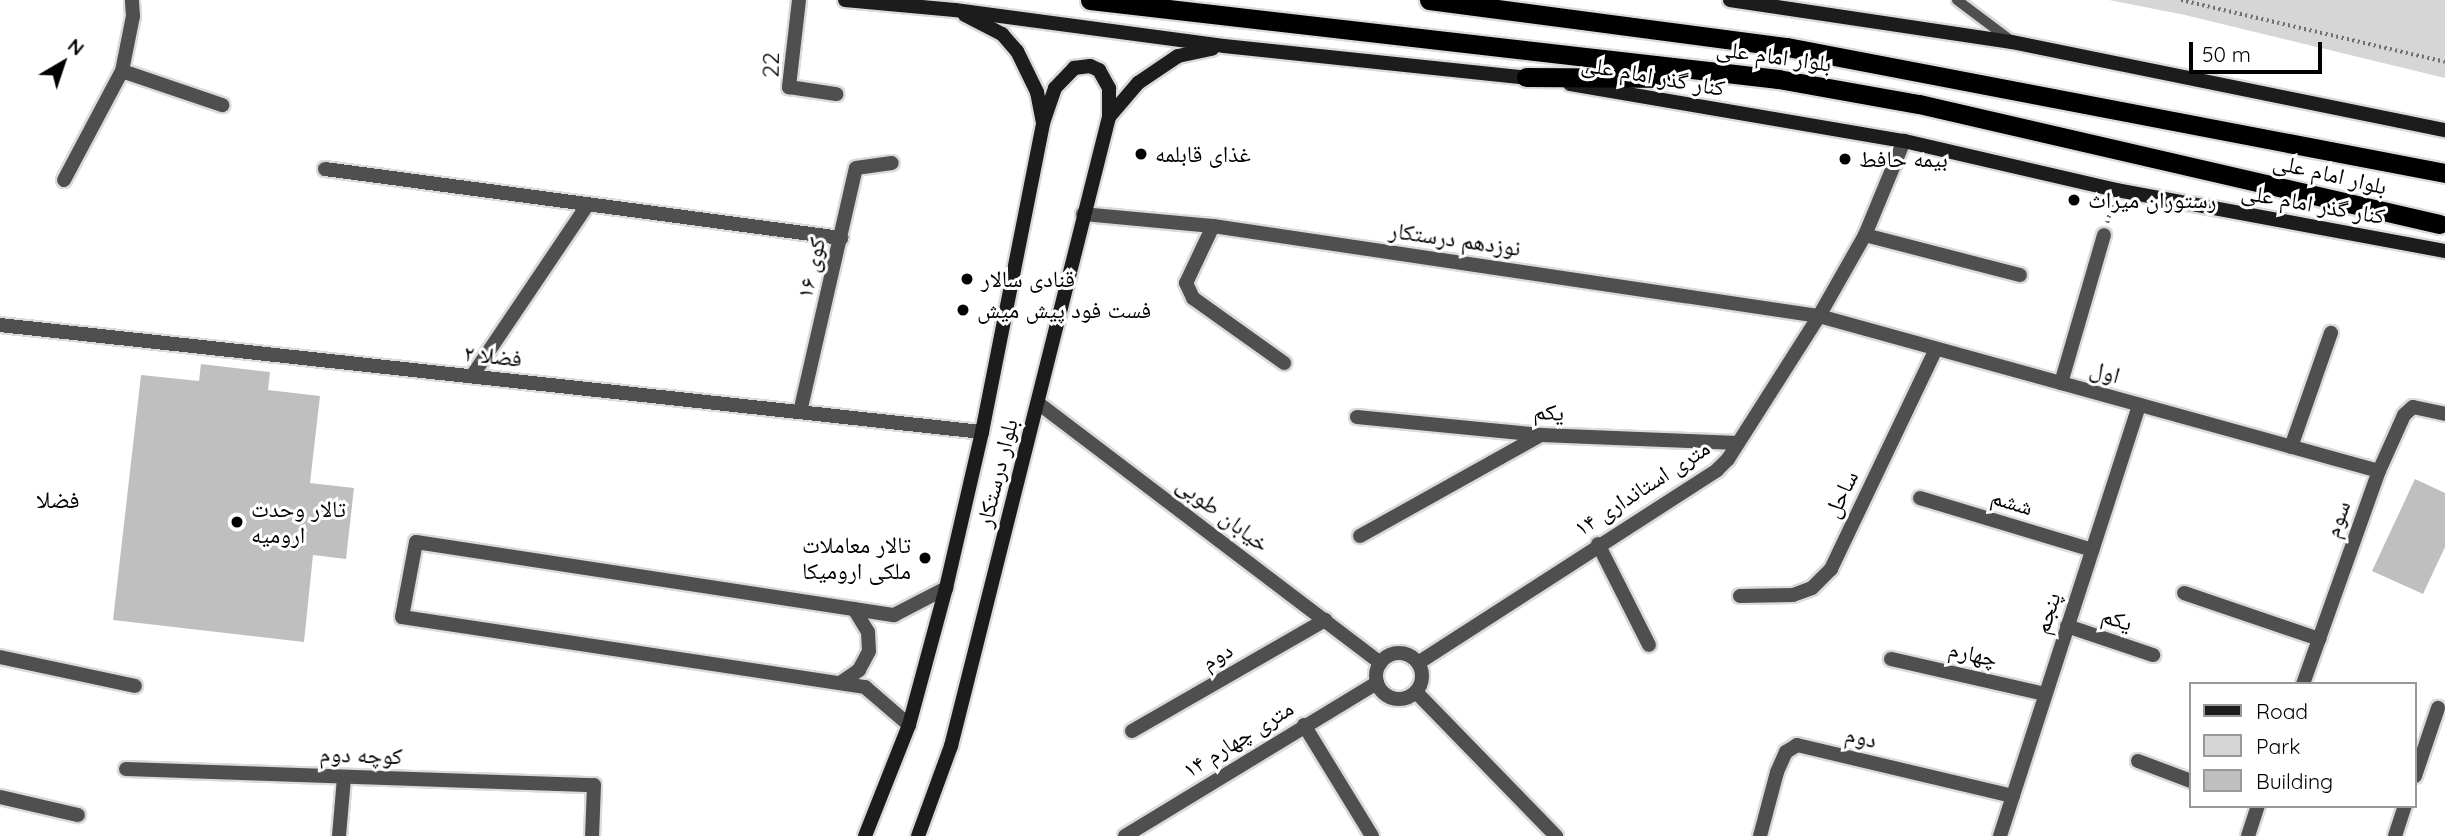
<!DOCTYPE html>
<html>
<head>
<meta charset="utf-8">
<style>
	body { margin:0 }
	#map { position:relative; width:2445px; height:836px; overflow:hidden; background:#fff; font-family:Quicksand,"Noto Naskh Arabic",sans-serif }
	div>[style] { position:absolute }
	.green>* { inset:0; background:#d6d6d6 }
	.building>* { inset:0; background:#bfbfbf }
	.path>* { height:3.5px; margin-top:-1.75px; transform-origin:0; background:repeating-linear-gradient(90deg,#717171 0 2px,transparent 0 5.5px) }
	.roads { filter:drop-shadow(2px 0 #dbdbdb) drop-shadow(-2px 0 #dbdbdb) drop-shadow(0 2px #dbdbdb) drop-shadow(0 -2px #dbdbdb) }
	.service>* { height:10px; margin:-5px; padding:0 5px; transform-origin:5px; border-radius:5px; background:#4f4f4f }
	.minor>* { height:14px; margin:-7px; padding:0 7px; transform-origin:7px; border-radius:7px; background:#4f4f4f }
	.minor>.ring { margin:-7px; padding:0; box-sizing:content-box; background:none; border:14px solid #4f4f4f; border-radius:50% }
	.tertiary>* { height:14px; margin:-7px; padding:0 7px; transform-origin:7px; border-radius:7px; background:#4f4f4f }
	.secondary>* { height:14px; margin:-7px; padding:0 7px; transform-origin:7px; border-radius:7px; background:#1c1c1c }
	.trunk>* { height:19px; margin:-9.5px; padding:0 9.5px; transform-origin:9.5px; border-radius:9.5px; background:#000 }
	.dots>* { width:19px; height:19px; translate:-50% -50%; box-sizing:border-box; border:4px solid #fff; border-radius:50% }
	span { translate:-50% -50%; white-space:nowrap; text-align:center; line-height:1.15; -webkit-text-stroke:6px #fff; paint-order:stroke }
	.street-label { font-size:23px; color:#000 }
	.poi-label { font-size:23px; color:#000 }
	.left { translate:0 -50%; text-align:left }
	.right { translate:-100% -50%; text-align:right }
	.neighbourhood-label { font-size:24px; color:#000 }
	.legend { position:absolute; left:2189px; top:682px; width:228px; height:126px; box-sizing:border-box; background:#fff; border:2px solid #999; margin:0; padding:9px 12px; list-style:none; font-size:21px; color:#000 }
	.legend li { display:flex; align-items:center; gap:14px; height:35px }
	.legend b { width:35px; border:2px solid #999 }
	.north { position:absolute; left:28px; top:28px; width:70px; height:70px; -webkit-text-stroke:5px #fff; paint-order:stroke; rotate:39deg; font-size:19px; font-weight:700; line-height:28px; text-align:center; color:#000 }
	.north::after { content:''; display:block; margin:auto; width:24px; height:32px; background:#000; clip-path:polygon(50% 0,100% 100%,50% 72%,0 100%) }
	.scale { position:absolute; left:2189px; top:42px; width:133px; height:32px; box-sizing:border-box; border:4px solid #000; border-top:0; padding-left:9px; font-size:21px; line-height:24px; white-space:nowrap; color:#000; -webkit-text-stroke:5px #fff; paint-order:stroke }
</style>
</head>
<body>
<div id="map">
	<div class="green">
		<div style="clip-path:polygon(2109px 0,2445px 0,2445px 78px,2185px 15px)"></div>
	</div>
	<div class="building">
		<div style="clip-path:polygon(201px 364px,270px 372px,268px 390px,320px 396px,310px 483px,354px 488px,346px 559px,313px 555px,304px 642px,113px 620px,141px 375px,199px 381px)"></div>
		<div style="clip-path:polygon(2415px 479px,2445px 493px,2445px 547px,2423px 594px,2372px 571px)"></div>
	</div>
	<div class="path">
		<div style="left:2181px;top:0;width:271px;rotate:13.2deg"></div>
		<div style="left:2107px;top:223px;width:21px;rotate:-76deg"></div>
	</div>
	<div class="roads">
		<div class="service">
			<div style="left:1957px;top:0;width:65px;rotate:36.9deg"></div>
		</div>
		<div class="minor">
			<div style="left:799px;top:0;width:88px;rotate:96.6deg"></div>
			<div style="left:789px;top:87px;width:48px;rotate:8.5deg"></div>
			<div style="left:122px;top:71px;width:106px;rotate:18.8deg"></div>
			<div style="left:325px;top:169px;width:521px;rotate:7.62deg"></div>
			<div style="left:64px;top:180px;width:123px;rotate:-62deg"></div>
			<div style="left:122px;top:71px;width:56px;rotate:-78.7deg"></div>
			<div style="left:133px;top:16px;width:16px;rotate:-94deg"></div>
			<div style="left:1083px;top:214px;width:131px;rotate:5.3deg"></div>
			<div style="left:1213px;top:226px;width:613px;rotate:8.45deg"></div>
			<div style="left:1819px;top:316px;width:581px;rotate:15.47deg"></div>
			<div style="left:1213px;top:226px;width:63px;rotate:115.3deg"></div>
			<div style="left:1186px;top:283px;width:17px;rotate:65deg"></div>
			<div style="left:1193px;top:298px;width:112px;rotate:35.5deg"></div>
			<div style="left:1865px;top:235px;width:160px;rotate:14.5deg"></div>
			<div style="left:472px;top:376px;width:207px;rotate:-56deg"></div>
			<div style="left:2061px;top:383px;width:154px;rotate:-73.8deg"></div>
			<div style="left:1038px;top:403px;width:430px;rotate:37.2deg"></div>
			<div style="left:800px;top:412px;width:250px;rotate:-77.1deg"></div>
			<div style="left:856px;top:168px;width:36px;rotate:-8deg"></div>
			<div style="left:1357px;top:417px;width:185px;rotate:5.6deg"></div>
			<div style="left:1541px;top:435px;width:197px;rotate:2.3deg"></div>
			<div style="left:2291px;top:447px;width:121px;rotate:-70.7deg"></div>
			<div style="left:1920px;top:498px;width:180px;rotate:16.8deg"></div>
			<div style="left:1360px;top:536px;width:207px;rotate:-29.2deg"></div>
			<div style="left:1598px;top:544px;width:113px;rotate:63.2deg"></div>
			<div style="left:2184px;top:593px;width:143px;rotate:18.8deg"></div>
			<div style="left:1740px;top:596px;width:53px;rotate:-1.1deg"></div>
			<div style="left:1793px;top:595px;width:20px;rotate:-20deg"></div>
			<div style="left:1812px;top:588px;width:27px;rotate:-45deg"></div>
			<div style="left:1831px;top:569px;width:244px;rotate:-64.5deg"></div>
			<div style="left:2067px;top:626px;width:91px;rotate:18.6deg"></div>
			<div class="ring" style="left:1376px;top:653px;width:32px;height:32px"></div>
			<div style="left:0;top:657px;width:138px;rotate:12.1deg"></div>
			<div style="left:1891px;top:659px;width:158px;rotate:12.8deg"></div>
			<div style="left:1418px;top:663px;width:356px;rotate:-32.8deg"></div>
			<div style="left:1717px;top:470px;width:16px;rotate:-45deg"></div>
			<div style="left:1728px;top:459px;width:169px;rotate:-57.5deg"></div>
			<div style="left:1819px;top:316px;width:93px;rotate:-60.4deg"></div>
			<div style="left:1865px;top:235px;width:102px;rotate:-67.5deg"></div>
			<div style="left:840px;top:683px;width:23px;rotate:-34deg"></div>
			<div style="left:859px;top:670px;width:21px;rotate:-62deg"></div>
			<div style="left:869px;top:651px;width:19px;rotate:-93deg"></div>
			<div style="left:868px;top:632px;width:27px;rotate:-121deg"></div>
			<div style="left:2303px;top:684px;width:226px;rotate:-70.4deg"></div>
			<div style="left:2379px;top:471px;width:61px;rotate:-65.9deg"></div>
			<div style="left:2404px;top:415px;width:12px;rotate:-42deg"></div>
			<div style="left:2413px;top:407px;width:33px;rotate:12deg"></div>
			<div style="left:1416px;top:692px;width:201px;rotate:45.8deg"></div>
			<div style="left:909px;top:725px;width:58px;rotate:-139.2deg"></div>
			<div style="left:865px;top:687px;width:468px;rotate:-171.4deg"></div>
			<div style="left:402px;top:617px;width:76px;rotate:-79.4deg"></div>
			<div style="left:416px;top:542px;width:484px;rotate:8.7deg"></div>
			<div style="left:894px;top:615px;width:59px;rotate:-27.4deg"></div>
			<div style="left:1304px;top:725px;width:130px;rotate:58.5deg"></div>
			<div style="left:1132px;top:731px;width:223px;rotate:-29.9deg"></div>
			<div style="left:2138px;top:761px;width:57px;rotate:20.7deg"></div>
			<div style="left:126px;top:769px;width:468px;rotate:2deg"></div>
			<div style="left:594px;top:785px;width:51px;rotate:92.2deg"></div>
			<div style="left:2415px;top:776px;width:72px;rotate:-71.3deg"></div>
			<div style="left:0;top:797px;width:80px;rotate:13deg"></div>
			<div style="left:339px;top:836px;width:58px;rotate:-85.1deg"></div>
			<div style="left:1125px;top:836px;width:295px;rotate:-31.3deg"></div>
			<div style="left:1760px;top:836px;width:66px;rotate:-75.1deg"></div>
			<div style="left:1777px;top:772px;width:22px;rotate:-66deg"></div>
			<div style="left:1786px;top:752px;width:13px;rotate:-32deg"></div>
			<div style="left:1797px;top:745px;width:222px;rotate:13.3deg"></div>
			<div style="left:2000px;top:836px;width:453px;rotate:-72.1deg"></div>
			<div style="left:2248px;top:836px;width:32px;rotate:-72deg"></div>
			<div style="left:2395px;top:836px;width:32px;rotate:-72deg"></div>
		</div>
		<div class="tertiary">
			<div style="left:0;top:325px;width:988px;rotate:6.22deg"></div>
		</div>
		<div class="secondary">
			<div style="left:845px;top:0;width:110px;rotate:5.2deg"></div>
			<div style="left:955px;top:10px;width:271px;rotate:7.6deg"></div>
			<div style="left:1224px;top:46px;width:314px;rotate:6deg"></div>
			<div style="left:1730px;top:0;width:285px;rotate:8.5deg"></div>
			<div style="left:2012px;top:42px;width:442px;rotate:11.5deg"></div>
			<div style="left:965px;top:15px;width:42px;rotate:27.2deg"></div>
			<div style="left:1002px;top:34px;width:23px;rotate:49deg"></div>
			<div style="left:1017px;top:51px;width:46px;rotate:64deg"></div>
			<div style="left:1037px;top:92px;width:31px;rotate:79deg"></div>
			<div style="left:1570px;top:84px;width:339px;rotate:9.7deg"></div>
			<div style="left:1904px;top:141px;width:218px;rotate:13deg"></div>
			<div style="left:2116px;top:190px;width:335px;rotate:10.5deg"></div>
			<div style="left:1109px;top:117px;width:45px;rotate:-49.5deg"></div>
			<div style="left:1138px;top:83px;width:48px;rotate:-34deg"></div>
			<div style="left:1178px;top:56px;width:35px;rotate:-12deg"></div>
			<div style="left:865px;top:836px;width:119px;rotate:-68.4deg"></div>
			<div style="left:909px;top:725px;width:142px;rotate:-74.9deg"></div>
			<div style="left:946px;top:588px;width:160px;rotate:-77deg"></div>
			<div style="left:982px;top:432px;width:315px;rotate:-78.8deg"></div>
			<div style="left:1043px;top:123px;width:37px;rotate:-71deg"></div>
			<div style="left:1055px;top:88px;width:28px;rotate:-46deg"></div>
			<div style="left:1074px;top:68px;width:16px;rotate:-7deg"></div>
			<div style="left:1090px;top:66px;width:10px;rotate:24deg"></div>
			<div style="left:1099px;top:70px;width:21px;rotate:61deg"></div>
			<div style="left:1109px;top:88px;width:29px;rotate:90deg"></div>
			<div style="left:1109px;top:117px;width:649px;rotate:104.1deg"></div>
			<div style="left:951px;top:746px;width:96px;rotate:110.1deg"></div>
		</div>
		<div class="trunk">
			<div style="left:1090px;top:0;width:693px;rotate:6.55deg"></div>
			<div style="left:1778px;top:79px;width:143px;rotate:10.1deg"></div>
			<div style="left:1919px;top:104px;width:534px;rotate:12.99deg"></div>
			<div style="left:1429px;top:0;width:361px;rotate:7.5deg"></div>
			<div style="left:1787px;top:47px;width:670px;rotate:10.84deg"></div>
			<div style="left:1526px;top:77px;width:149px;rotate:0.4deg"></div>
		</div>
	</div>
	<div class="dots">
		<div style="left:1141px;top:154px;background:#000"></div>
		<div style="left:1845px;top:159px;background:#000"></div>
		<div style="left:2074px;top:200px;background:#000"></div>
		<div style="left:967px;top:279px;background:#000"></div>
		<div style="left:963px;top:310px;background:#000"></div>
		<div style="left:237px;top:522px;background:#000"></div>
		<div style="left:925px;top:558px;background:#000"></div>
	</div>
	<div class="street-label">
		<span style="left:1774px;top:56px;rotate:8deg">بلوار امام علی</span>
		<span style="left:771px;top:65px;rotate:-89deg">22</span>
		<span style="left:1653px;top:76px;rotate:10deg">کنار گذر امام علی</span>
		<span style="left:2330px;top:174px;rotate:13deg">بلوار امام علی</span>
		<span style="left:2313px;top:204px;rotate:10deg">کنار گذر امام علی</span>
		<span style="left:1455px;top:239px;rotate:8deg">نوزدهم درستکار</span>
		<span style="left:811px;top:268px;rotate:-77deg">کوی ۱۶</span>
		<span style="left:493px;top:356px;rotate:6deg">فضلا ۲</span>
		<span style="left:2105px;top:372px;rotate:16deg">اول</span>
		<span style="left:1549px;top:412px;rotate:4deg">یکم</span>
		<span style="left:997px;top:473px;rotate:-76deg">بلوار درستکار</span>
		<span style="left:1642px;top:488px;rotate:-33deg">۱۴ متری استانداری</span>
		<span style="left:1841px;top:494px;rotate:-64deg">ساحل</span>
		<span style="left:2012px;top:502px;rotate:17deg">ششم</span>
		<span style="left:1223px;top:514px;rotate:37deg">خیابان طوبی</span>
		<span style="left:2337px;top:519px;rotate:-70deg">سوم</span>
		<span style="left:2047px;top:613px;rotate:-72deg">پنجم</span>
		<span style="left:2117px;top:619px;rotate:18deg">یکم</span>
		<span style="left:1973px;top:654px;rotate:13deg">چهارم</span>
		<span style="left:1217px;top:656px;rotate:-30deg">دوم</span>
		<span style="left:1861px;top:737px;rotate:13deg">دوم</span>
		<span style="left:1238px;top:739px;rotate:-32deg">۱۴ متری چهارم</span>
		<span style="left:361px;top:755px;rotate:2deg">کوچه دوم</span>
	</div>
	<div class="poi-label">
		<span class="left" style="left:1155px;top:154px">غذای قابلمه</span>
		<span class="left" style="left:1859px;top:159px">بیمه حافط</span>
		<span class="left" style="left:2088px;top:200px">رستوران میراث</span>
		<span class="left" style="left:981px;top:279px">قنادی سالار</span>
		<span class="left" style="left:977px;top:310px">فست فود پیش میش</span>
		<span class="left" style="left:251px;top:522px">تالار وحدت<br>ارومیه</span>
		<span class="right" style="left:911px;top:558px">تالار معاملات<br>ملکی ارومیکا</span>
	</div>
	<div class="neighbourhood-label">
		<span style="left:58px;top:500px">فضلا</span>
	</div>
	<ul class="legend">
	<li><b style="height:9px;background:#1c1c1c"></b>Road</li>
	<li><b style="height:19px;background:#d6d6d6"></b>Park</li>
	<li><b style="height:19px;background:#bfbfbf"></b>Building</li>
	</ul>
	<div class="north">N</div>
	<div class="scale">50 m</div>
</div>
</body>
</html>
